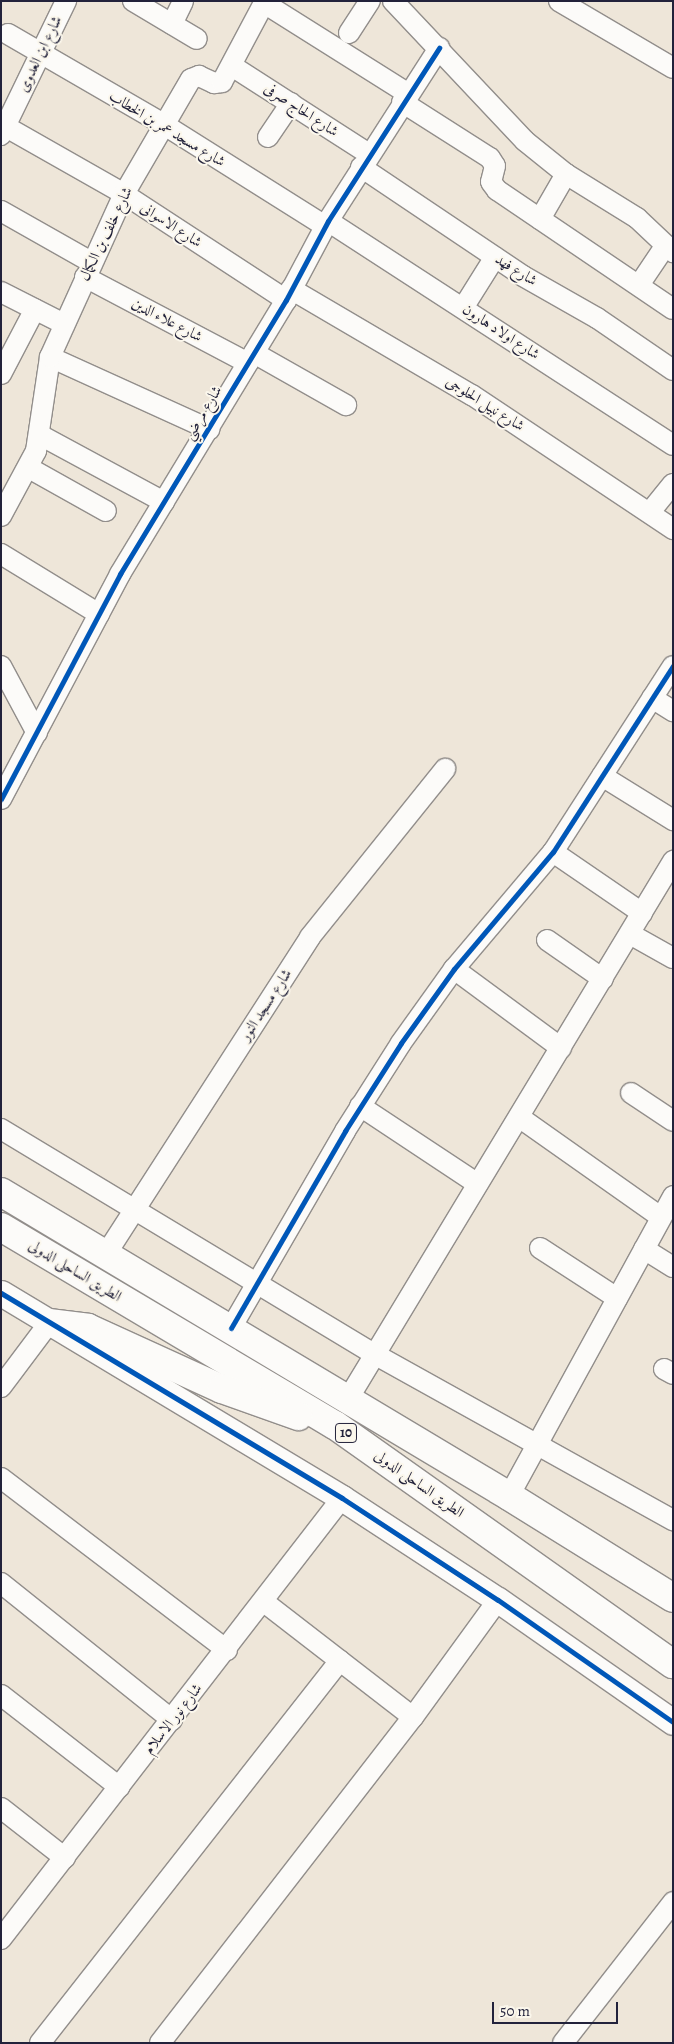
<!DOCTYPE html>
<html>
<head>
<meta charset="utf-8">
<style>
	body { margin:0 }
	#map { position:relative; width:674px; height:2044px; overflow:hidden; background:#eee6d9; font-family:Alegreya,Amiri,serif }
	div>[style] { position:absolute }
	.roads { filter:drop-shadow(1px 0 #928e8b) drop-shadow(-1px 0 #928e8b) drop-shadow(0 1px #928e8b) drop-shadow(0 -1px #928e8b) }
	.minor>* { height:20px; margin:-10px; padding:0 10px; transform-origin:10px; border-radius:10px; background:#fcfbf9 }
	.tertiary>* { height:25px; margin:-12.5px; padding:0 12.5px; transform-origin:12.5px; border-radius:12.5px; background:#fcfbf9 }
	.trunk>* { height:28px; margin:-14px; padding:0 14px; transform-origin:14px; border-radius:14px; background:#fcfbf9 }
	.cycleway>* { height:5px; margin:-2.5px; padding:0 2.5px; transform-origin:2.5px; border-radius:2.5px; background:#0057b8 }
	span { translate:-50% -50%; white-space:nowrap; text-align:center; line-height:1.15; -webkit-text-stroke:4px #fbf7ec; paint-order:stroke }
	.shield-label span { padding:1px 4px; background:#fbf7ec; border:1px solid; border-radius:4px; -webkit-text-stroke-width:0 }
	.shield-label { font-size:14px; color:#22223b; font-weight:700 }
	.street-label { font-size:15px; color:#22223b }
	.frame { position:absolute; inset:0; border:2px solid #22223b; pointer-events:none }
	.scale { position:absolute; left:492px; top:2002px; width:126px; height:22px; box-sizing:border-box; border:2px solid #22223b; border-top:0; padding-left:6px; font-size:15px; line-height:18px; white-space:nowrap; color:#22223b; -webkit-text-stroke:4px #fbf7ec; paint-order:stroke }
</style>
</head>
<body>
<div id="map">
	<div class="roads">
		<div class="minor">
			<div style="left:133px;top:1px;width:74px;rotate:30.7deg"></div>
			<div style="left:393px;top:1px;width:192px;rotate:46.7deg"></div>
			<div style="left:525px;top:141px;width:53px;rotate:38.8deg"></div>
			<div style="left:566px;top:174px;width:84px;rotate:31.8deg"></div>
			<div style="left:637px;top:218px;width:50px;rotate:43.4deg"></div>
			<div style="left:559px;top:1px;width:132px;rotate:30.4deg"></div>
			<div style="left:264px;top:3px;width:169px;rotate:32.2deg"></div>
			<div style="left:172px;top:24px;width:25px;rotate:-64deg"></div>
			<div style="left:349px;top:33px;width:38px;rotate:-57deg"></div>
			<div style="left:8px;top:34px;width:179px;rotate:30.1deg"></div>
			<div style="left:163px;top:124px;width:191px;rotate:32.2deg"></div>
			<div style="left:232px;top:66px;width:163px;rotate:32.7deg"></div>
			<div style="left:402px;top:102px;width:104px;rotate:32.5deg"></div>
			<div style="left:490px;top:158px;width:9px;rotate:58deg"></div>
			<div style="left:495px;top:166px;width:16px;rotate:104deg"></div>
			<div style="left:491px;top:182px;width:10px;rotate:53deg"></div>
			<div style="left:497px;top:190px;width:212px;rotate:34.1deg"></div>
			<div style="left:1px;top:124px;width:142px;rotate:29.6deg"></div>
			<div style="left:124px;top:194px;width:194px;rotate:33.2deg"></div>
			<div style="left:1px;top:135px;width:149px;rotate:-64.1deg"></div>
			<div style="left:268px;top:137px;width:41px;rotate:-55.9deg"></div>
			<div style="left:361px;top:167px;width:195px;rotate:33.9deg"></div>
			<div style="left:523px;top:276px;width:85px;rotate:29.6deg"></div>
			<div style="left:597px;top:318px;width:92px;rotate:34.4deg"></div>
			<div style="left:1px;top:211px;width:103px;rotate:29.5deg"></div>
			<div style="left:540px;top:219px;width:52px;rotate:-60deg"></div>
			<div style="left:328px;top:221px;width:411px;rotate:33deg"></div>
			<div style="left:85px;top:277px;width:184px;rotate:27.8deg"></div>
			<div style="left:639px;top:285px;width:48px;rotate:-56deg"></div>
			<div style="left:291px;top:289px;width:210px;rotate:30.4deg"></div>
			<div style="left:472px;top:395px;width:242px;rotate:33.7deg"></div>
			<div style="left:1px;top:292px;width:71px;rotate:26.9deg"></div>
			<div style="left:463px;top:308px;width:60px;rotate:-57.9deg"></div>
			<div style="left:254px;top:353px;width:106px;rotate:29.5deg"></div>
			<div style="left:50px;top:357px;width:175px;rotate:24.4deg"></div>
			<div style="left:1px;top:374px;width:73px;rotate:-62.4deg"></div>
			<div style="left:40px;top:435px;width:141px;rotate:28.4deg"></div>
			<div style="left:29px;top:468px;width:88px;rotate:29.2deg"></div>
			<div style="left:650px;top:512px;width:36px;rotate:-51deg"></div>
			<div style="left:1px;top:516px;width:74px;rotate:-61.7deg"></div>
			<div style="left:36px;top:451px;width:95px;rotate:-81.5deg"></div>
			<div style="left:50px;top:357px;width:179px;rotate:-65.6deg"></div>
			<div style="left:124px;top:194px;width:133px;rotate:-59.8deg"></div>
			<div style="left:191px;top:79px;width:9px;rotate:-21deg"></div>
			<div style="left:199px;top:76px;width:17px;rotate:25deg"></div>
			<div style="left:214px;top:83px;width:8px;rotate:-7deg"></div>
			<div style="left:222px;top:82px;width:92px;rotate:-62deg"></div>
			<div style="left:1px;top:554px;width:115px;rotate:31.5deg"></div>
			<div style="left:1px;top:666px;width:76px;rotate:61.8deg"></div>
			<div style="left:652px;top:698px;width:25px;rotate:32deg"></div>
			<div style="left:602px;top:776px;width:84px;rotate:31.8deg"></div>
			<div style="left:1px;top:799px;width:255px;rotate:-62.1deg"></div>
			<div style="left:120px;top:574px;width:320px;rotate:-58.8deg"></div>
			<div style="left:286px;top:300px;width:89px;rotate:-62deg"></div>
			<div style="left:328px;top:221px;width:206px;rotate:-57.3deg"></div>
			<div style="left:553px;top:852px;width:108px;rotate:34.4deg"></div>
			<div style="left:630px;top:934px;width:49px;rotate:29.2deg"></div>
			<div style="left:547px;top:940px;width:68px;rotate:34.9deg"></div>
			<div style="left:454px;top:969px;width:133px;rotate:36.4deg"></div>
			<div style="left:631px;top:1093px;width:50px;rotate:33.7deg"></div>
			<div style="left:360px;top:1106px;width:141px;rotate:33.5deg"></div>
			<div style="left:519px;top:1117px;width:174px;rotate:35.2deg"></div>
			<div style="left:1px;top:1129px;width:438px;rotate:31.1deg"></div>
			<div style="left:376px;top:1355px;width:340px;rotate:29.1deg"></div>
			<div style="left:540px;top:1248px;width:92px;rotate:33deg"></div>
			<div style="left:644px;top:1249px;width:34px;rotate:32deg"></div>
			<div style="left:106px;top:1254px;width:377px;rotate:-57.2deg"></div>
			<div style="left:310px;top:937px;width:216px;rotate:-51.2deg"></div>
			<div style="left:231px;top:1328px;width:228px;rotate:-59.9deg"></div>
			<div style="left:345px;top:1131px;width:104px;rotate:-57.5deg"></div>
			<div style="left:401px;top:1043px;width:91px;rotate:-54.4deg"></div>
			<div style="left:454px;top:969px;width:153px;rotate:-49.8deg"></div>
			<div style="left:553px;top:852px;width:221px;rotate:-57.2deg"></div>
			<div style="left:664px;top:1369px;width:10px;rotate:29deg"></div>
			<div style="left:1px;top:1387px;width:80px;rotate:-53.1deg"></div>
			<div style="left:348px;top:1399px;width:629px;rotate:-58.86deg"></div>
			<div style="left:1px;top:1478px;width:284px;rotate:37.3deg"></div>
			<div style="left:509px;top:1496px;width:342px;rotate:-61.3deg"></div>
			<div style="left:1px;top:1583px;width:219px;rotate:38.7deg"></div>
			<div style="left:264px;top:1602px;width:188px;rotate:37.7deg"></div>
			<div style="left:1px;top:1695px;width:150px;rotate:37.9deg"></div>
			<div style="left:1px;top:1808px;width:81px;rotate:38deg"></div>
			<div style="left:1px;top:1939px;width:557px;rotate:-52.29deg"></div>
			<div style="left:40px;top:2043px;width:486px;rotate:-51.9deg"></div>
			<div style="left:160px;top:2043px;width:413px;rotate:-52.2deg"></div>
			<div style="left:413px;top:1717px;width:145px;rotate:-54deg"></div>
			<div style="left:563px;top:2043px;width:179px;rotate:-52deg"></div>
		</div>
		<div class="tertiary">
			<div style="left:1px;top:1293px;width:398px;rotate:31deg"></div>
			<div style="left:342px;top:1498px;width:186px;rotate:33.2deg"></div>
			<div style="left:498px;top:1600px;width:213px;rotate:34.9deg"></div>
		</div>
		<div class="trunk">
			<div style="left:1px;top:1192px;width:592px;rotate:30.9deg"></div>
			<div style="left:509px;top:1496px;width:193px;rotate:31.9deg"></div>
			<div style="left:1px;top:1227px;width:388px;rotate:30.7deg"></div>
			<div style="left:335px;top:1425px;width:414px;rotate:35.3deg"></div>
			<div style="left:49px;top:1323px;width:39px;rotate:7deg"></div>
			<div style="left:88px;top:1328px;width:147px;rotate:24.5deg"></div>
			<div style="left:222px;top:1389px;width:81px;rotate:19.6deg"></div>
		</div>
	</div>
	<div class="cycleway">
		<div style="left:1px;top:799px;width:255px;rotate:-62.1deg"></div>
		<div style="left:120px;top:574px;width:320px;rotate:-58.8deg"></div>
		<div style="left:286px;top:300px;width:89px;rotate:-62deg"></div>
		<div style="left:328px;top:221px;width:206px;rotate:-57.3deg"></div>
		<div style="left:1px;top:1293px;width:398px;rotate:31deg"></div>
		<div style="left:342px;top:1498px;width:186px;rotate:33.2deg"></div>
		<div style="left:498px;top:1600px;width:213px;rotate:34.9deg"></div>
		<div style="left:231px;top:1328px;width:228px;rotate:-59.9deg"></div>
		<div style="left:345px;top:1131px;width:104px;rotate:-57.5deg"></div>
		<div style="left:401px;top:1043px;width:91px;rotate:-54.4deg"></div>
		<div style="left:454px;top:969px;width:153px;rotate:-49.8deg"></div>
		<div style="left:553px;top:852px;width:221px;rotate:-57.2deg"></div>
	</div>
	<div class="shield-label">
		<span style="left:346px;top:1433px">10</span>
	</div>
	<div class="street-label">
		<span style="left:40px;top:54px;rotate:-64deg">شارع ابن العدوى</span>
		<span style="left:301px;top:110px;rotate:33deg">شارع الحاج صرفى</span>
		<span style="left:167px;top:129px;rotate:31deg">شارع مسجد عمر بن الخطاب</span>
		<span style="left:171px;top:225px;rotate:33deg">شارع الاسوانى</span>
		<span style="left:106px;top:234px;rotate:-64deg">شارع خلف بن الكمال</span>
		<span style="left:516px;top:270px;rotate:32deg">شارع فهد</span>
		<span style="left:167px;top:320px;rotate:28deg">شارع علاء الدين</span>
		<span style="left:501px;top:332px;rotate:33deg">شارع اولاد هارون</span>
		<span style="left:485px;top:404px;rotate:32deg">شارع نبيل الحلوجى</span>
		<span style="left:203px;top:413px;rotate:-59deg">شارع مرضي</span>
		<span style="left:266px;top:1005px;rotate:-57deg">شارع مسجد النور</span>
		<span style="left:75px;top:1271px;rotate:31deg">الطريق الساحلى الدولى</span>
		<span style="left:419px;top:1484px;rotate:35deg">الطريق الساحلى الدولى</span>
		<span style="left:173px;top:1719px;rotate:-52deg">شارع نور الاسلام</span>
	</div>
	<div class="frame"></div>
	<div class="scale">50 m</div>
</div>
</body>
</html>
